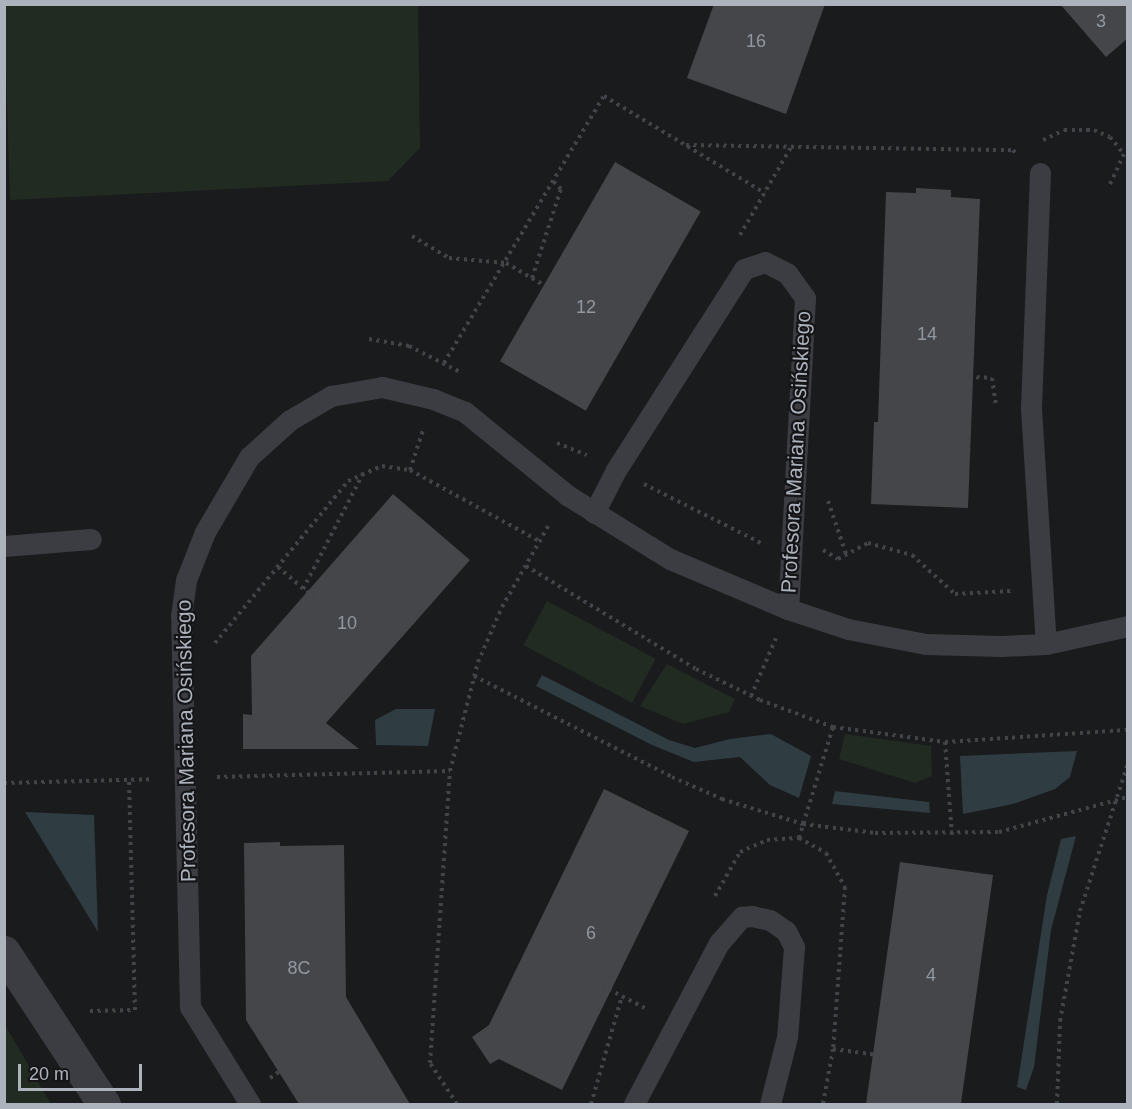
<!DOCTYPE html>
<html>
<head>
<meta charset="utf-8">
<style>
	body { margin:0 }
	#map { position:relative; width:1132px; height:1109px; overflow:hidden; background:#1a1b1d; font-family:Helvetica,sans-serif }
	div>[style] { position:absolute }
	.green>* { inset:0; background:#222b22; transform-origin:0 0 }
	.water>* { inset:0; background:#2f3c42 }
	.building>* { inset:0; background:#44464a; transform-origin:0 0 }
	.path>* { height:4px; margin-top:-2px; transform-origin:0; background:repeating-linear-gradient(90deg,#414449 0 3px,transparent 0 7.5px) }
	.service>* { height:21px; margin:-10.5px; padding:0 10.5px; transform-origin:10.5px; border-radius:10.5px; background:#3b3d42 }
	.minor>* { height:33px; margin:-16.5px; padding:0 16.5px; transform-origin:16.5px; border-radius:16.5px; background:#3b3d42 }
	span { translate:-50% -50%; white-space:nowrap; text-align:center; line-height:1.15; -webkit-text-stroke:4.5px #151518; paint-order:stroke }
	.number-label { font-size:18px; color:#9298a0 }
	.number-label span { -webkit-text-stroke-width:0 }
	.street-label { font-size:21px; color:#acb3bd }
	.frame { position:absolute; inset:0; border:6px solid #acb3bd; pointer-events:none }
	.scale { position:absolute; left:18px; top:1064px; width:124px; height:27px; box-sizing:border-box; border:3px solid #acb3bd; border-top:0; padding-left:8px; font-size:18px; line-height:21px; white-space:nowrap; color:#acb3bd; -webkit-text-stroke:4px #151518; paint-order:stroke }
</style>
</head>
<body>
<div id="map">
	<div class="green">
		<div style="clip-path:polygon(4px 5px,418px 5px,420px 148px,388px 181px,10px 200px)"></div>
		<div style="left:547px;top:601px;width:123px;height:50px;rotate:28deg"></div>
		<div style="clip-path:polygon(667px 664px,735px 699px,729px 712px,683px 724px,640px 706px)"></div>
		<div style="clip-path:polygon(845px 734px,931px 746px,932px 776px,915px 783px,839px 759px)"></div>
		<div style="clip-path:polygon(5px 1025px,51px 1104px,5px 1104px)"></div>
	</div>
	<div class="water">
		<div style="clip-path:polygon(542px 675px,669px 740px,695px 748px,730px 739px,771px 734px,811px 756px,799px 798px,770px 785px,740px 757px,694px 762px,652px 745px,536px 686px)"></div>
		<div style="clip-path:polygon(396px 709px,435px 709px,428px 746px,376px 745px,375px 720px)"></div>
		<div style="clip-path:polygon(1077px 751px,1070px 777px,1055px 789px,1013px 804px,963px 814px,960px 756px)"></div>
		<div style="clip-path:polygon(835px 791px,929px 802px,930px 813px,832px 804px)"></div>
		<div style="clip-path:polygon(25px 812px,94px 815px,98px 932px)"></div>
		<div style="clip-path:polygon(1076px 836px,1051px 930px,1034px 1067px,1026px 1090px,1017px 1087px,1047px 895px,1061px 839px)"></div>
	</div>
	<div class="building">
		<div style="clip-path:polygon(714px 4px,825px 4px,786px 114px,687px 78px)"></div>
		<div style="clip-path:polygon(1060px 4px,1128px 4px,1128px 38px,1106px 57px)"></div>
		<div style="left:615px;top:162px;width:99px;height:230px;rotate:30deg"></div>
		<div style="clip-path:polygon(916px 188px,951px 190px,951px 197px,980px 199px,968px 508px,871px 504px,874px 422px,878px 422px,886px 192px,916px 193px)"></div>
		<div style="clip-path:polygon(393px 494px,470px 560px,326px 723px,359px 749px,243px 749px,243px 714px,252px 715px,251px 656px)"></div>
		<div style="clip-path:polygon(604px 789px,689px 831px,562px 1090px,499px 1059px,490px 1064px,472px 1037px,489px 1025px)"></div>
		<div style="clip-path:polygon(280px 842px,280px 846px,344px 845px,346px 997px,410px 1104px,299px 1104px,246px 1020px,244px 843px)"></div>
		<div style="left:900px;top:862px;width:94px;height:245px;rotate:8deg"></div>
	</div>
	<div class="path">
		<div style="left:1043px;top:140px;width:23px;rotate:-25deg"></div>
		<div style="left:1064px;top:130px;width:30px"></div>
		<div style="left:1094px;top:130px;width:17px;rotate:24deg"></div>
		<div style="left:1110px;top:137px;width:22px;rotate:51deg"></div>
		<div style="left:1124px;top:154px;width:35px;rotate:115deg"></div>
		<div style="left:686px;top:145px;width:327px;rotate:0.9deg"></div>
		<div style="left:1013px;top:150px;width:5px;rotate:53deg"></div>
		<div style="left:740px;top:235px;width:102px;rotate:-59.9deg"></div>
		<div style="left:412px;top:236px;width:43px;rotate:30.7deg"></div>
		<div style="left:449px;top:258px;width:57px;rotate:5deg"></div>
		<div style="left:506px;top:263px;width:42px;rotate:30.3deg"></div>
		<div style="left:532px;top:278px;width:94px;rotate:-72deg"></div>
		<div style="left:561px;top:189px;width:10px;rotate:-135deg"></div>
		<div style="left:369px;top:339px;width:41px;rotate:9.9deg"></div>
		<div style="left:409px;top:346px;width:59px;rotate:27deg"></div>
		<div style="left:444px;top:363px;width:311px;rotate:-59.1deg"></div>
		<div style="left:604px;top:96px;width:188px;rotate:31.1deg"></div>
		<div style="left:969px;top:377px;width:23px;rotate:2deg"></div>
		<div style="left:992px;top:378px;width:30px;rotate:82deg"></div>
		<div style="left:557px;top:443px;width:32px;rotate:22deg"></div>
		<div style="left:410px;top:470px;width:42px;rotate:-72deg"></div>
		<div style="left:644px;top:484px;width:131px;rotate:26.8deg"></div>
		<div style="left:828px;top:501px;width:56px;rotate:71.2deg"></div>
		<div style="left:823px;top:550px;width:17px;rotate:31deg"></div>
		<div style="left:838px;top:559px;width:34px;rotate:-28deg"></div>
		<div style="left:868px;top:543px;width:46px;rotate:15.3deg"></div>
		<div style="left:912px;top:555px;width:58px;rotate:42.2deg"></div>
		<div style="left:955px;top:594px;width:56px;rotate:-3.1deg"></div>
		<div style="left:526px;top:566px;width:199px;rotate:31.2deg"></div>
		<div style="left:696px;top:669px;width:71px;rotate:25.8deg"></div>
		<div style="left:760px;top:700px;width:78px;rotate:20.3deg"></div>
		<div style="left:833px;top:727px;width:113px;rotate:7.6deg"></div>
		<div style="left:945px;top:742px;width:183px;rotate:-3.8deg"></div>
		<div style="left:278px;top:567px;width:48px;rotate:40.7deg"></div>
		<div style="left:303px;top:589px;width:132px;rotate:-62.5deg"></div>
		<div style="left:215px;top:643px;width:210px;rotate:-50.6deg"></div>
		<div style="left:348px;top:481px;width:37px;rotate:-24deg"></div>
		<div style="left:382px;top:466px;width:28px;rotate:8deg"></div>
		<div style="left:410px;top:470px;width:147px;rotate:28.8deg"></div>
		<div style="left:474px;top:676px;width:222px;rotate:27deg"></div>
		<div style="left:672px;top:777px;width:55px;rotate:23.7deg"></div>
		<div style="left:722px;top:799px;width:85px;rotate:17.2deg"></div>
		<div style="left:803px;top:824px;width:73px;rotate:7.1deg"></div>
		<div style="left:875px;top:833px;width:124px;rotate:-0.5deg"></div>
		<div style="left:999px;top:832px;width:134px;rotate:-15.2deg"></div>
		<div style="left:751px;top:696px;width:63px;rotate:-66.7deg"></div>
		<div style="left:945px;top:742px;width:93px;rotate:85.7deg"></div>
		<div style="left:217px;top:777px;width:233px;rotate:-1.5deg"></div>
		<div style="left:4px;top:783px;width:148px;rotate:-1.5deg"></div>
		<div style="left:799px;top:838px;width:116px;rotate:-73deg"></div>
		<div style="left:715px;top:896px;width:51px;rotate:-60.4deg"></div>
		<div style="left:740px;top:852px;width:30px;rotate:-24deg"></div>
		<div style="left:767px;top:840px;width:32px;rotate:-4deg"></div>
		<div style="left:799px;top:838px;width:31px;rotate:29deg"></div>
		<div style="left:826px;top:853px;width:39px;rotate:61deg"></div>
		<div style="left:845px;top:887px;width:162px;rotate:94.2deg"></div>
		<div style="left:833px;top:1049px;width:56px;rotate:100.3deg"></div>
		<div style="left:602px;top:986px;width:51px;rotate:27.1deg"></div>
		<div style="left:90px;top:1011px;width:45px;rotate:-1.3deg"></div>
		<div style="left:135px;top:1010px;width:230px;rotate:-91.5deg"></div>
		<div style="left:833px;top:1049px;width:60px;rotate:7.7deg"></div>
		<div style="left:270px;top:1078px;width:16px;rotate:-35deg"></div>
		<div style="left:457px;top:1104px;width:49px;rotate:-123.4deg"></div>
		<div style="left:430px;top:1063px;width:293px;rotate:-86.1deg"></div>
		<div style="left:450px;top:771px;width:113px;rotate:-75.6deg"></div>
		<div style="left:478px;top:662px;width:60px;rotate:-66.4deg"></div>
		<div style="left:502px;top:607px;width:97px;rotate:-60.3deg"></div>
		<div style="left:591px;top:1104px;width:112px;rotate:-74deg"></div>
		<div style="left:1057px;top:1104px;width:83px;rotate:-87.9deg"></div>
		<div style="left:1060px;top:1021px;width:112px;rotate:-79.7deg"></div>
		<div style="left:1080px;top:911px;width:156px;rotate:-72deg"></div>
	</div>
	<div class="service">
		<div style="left:1040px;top:173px;width:235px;rotate:92.2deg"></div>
		<div style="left:1031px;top:408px;width:236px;rotate:86.4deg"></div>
		<div style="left:594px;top:513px;width:48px;rotate:-62.9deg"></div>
		<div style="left:616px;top:470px;width:238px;rotate:-57.5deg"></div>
		<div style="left:744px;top:269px;width:22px;rotate:-18deg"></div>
		<div style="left:765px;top:262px;width:25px;rotate:27deg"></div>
		<div style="left:787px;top:273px;width:31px;rotate:54deg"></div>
		<div style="left:805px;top:298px;width:311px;rotate:93.1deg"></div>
		<div style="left:4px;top:546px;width:87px;rotate:-4.6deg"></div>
		<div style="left:250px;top:1104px;width:114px;rotate:-121.7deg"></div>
		<div style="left:190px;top:1007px;width:391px;rotate:-91.3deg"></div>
		<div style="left:181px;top:616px;width:36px;rotate:-82deg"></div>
		<div style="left:186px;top:580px;width:52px;rotate:-68.4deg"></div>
		<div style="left:205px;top:532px;width:87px;rotate:-59.6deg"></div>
		<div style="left:249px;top:457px;width:55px;rotate:-42.1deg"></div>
		<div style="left:290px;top:420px;width:48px;rotate:-30.3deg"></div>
		<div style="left:331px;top:396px;width:52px;rotate:-10deg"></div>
		<div style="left:382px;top:387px;width:52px;rotate:13.2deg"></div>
		<div style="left:433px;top:399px;width:35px;rotate:22deg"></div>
		<div style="left:465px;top:412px;width:132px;rotate:39.1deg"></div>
		<div style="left:567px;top:495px;width:121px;rotate:31.9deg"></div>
		<div style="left:670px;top:559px;width:128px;rotate:23deg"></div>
		<div style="left:788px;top:609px;width:63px;rotate:18.4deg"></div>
		<div style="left:848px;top:629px;width:79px;rotate:10.9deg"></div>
		<div style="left:926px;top:644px;width:75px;rotate:1.5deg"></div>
		<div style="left:1001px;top:646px;width:45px;rotate:-2.5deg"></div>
		<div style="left:1046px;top:644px;width:84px;rotate:-12.4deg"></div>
		<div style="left:634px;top:1104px;width:182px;rotate:-62.2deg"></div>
		<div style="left:719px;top:943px;width:35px;rotate:-49deg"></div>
		<div style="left:742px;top:917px;width:10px;rotate:-6deg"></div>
		<div style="left:752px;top:916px;width:18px;rotate:13deg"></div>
		<div style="left:770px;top:920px;width:19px;rotate:35deg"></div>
		<div style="left:786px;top:931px;width:18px;rotate:63deg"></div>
		<div style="left:794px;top:947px;width:90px;rotate:94.4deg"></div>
		<div style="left:787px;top:1037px;width:69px;rotate:104.2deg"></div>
	</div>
	<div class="minor">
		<div style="left:4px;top:952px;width:182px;rotate:56.7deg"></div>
	</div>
	<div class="number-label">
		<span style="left:1101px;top:21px">3</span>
		<span style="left:756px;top:41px">16</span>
		<span style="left:586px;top:307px">12</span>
		<span style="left:927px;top:334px">14</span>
		<span style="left:347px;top:623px">10</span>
		<span style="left:591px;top:933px">6</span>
		<span style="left:299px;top:968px">8C</span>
		<span style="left:931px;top:975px">4</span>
	</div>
	<div class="street-label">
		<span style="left:796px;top:452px;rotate:-87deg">Profesora Mariana Osińskiego</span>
		<span style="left:186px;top:741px;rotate:-91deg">Profesora Mariana Osińskiego</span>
	</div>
	<div class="frame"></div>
	<div class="scale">20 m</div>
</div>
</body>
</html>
